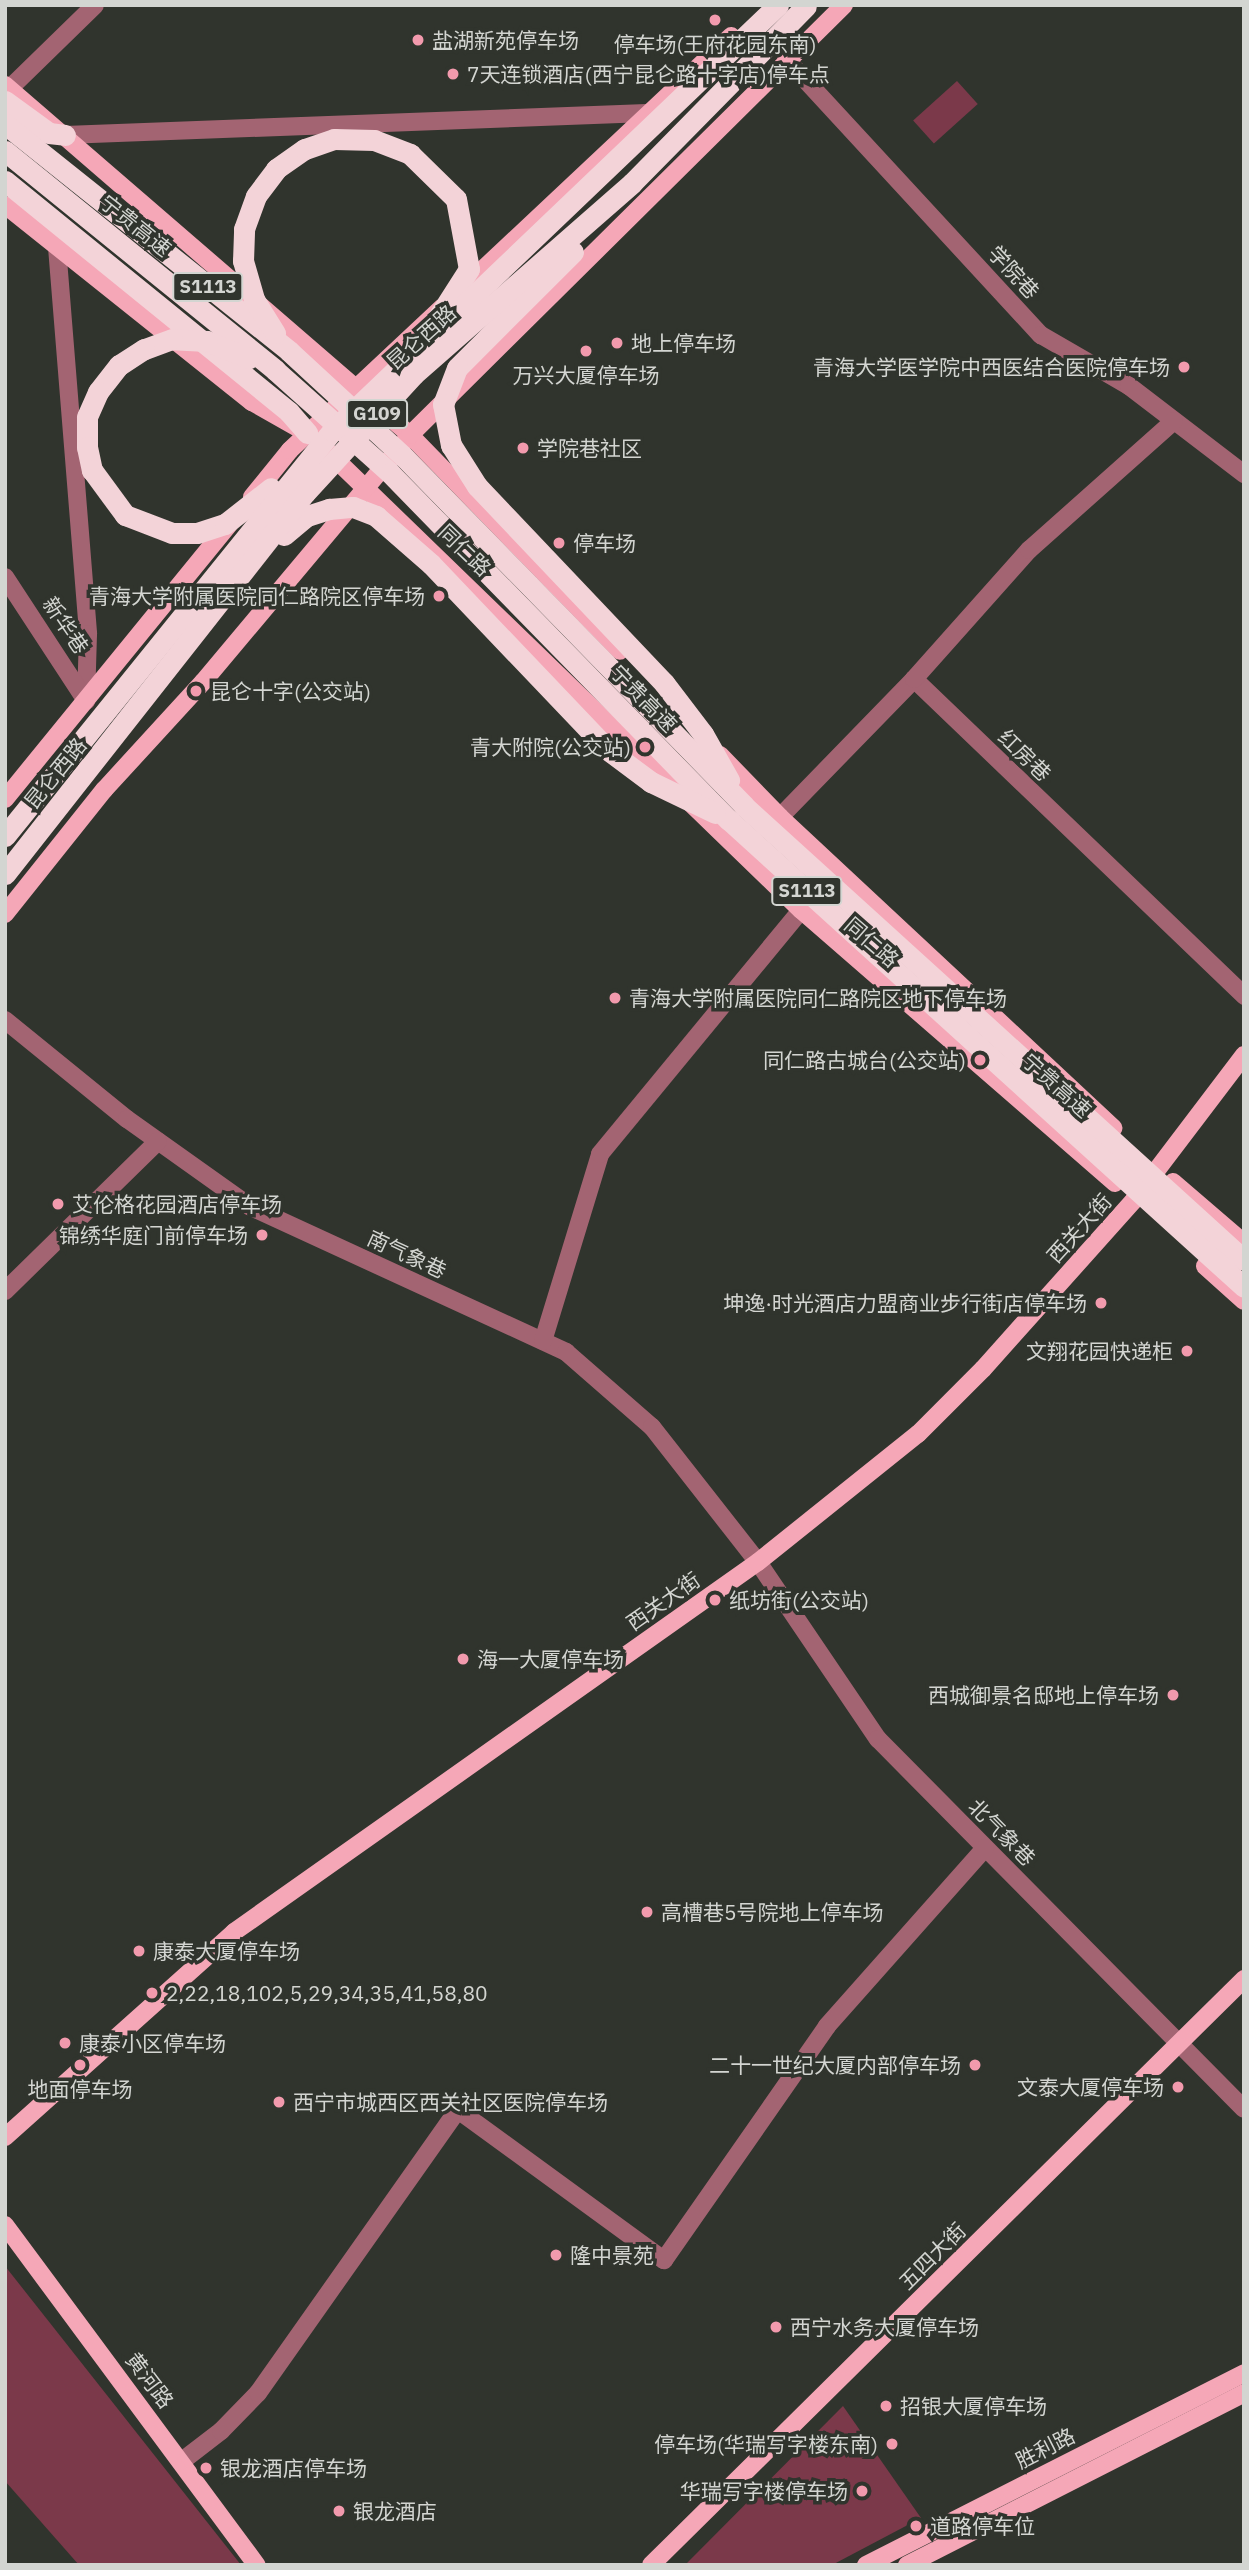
<!DOCTYPE html>
<html>
<head>
<meta charset="utf-8">
<style>
	body { margin:0 }
	#map { position:relative; width:1249px; height:2570px; overflow:hidden; background:#30342d; font-family:"IBM Plex Sans","Noto Sans SC",sans-serif }
	div>[style] { position:absolute }
	.green>* { inset:0; background:#7b394a; transform-origin:0 0 }
	.minor>* { height:18px; margin:-9px; padding:0 9px; transform-origin:9px; border-radius:9px; background:#a36472 }
	.major>* { height:18px; margin:-9px; padding:0 9px; transform-origin:9px; border-radius:9px; background:#f5a7b7 }
	.highway>* { height:21px; margin:-10.5px; padding:0 10.5px; transform-origin:10.5px; border-radius:10.5px; background:#f3d3d8 }
	.highway-bridge>* { height:21px; margin:-10.5px; padding:0 10.5px; transform-origin:10.5px; border-radius:10.5px; background:#f3d3d8 }
	.dots>* { width:19px; height:19px; translate:-50% -50%; box-sizing:border-box; border:4px solid #30342d; border-radius:50% }
	span { translate:-50% -50%; white-space:nowrap; text-align:center; line-height:1.15; -webkit-text-stroke:7px #30342d; paint-order:stroke }
	.shield-label span { padding:2px 5px; background:#30342d; border:2px solid; border-radius:5px; -webkit-text-stroke-width:0 }
	.shield-label { font-size:19px; color:#d3d5d1; font-weight:700 }
	.poi-label { font-size:21px; color:#d3d5d1 }
	.left { translate:0 -50%; text-align:left }
	.right { translate:-100% -50%; text-align:right }
	.street-label { font-size:21px; color:#d3d5d1 }
	.frame { position:absolute; inset:0; border:7px solid #d3d5d1; pointer-events:none }
</style>
</head>
<body>
<div id="map">
	<div class="green">
		<div style="left:957px;top:81px;width:31px;height:59px;rotate:48deg"></div>
		<div style="clip-path:polygon(5px 2266px,241px 2565px,79px 2565px,5px 2481px)"></div>
		<div style="clip-path:polygon(843px 2406px,921px 2518px,832px 2565px,685px 2565px)"></div>
	</div>
	<div class="minor">
		<div style="left:786px;top:59px;width:376px;rotate:47.3deg"></div>
		<div style="left:1041px;top:335px;width:102px;rotate:30.1deg"></div>
		<div style="left:1129px;top:386px;width:145px;rotate:37.4deg"></div>
		<div style="left:9px;top:89px;width:120px;rotate:-44.3deg"></div>
		<div style="left:65px;top:135px;width:582px;rotate:-2.16deg"></div>
		<div style="left:57px;top:247px;width:388px;rotate:85.4deg"></div>
		<div style="left:88px;top:634px;width:67px;rotate:91.7deg"></div>
		<div style="left:5px;top:577px;width:148px;rotate:56.8deg"></div>
		<div style="left:914px;top:679px;width:458px;rotate:43.8deg"></div>
		<div style="left:780px;top:817px;width:192px;rotate:-45.8deg"></div>
		<div style="left:914px;top:679px;width:173px;rotate:-48.3deg"></div>
		<div style="left:1029px;top:550px;width:194px;rotate:-41.7deg"></div>
		<div style="left:5px;top:1020px;width:157px;rotate:39.1deg"></div>
		<div style="left:127px;top:1119px;width:152px;rotate:35.4deg"></div>
		<div style="left:251px;top:1207px;width:347px;rotate:24.7deg"></div>
		<div style="left:566px;top:1352px;width:114px;rotate:41.1deg"></div>
		<div style="left:652px;top:1427px;width:172px;rotate:51.9deg"></div>
		<div style="left:758px;top:1562px;width:214px;rotate:55.9deg"></div>
		<div style="left:878px;top:1739px;width:520px;rotate:45.31deg"></div>
		<div style="left:5px;top:1291px;width:214px;rotate:-44.4deg"></div>
		<div style="left:543px;top:1341px;width:195px;rotate:-73deg"></div>
		<div style="left:600px;top:1154px;width:316px;rotate:-50.5deg"></div>
		<div style="left:182px;top:2461px;width:49px;rotate:-37.6deg"></div>
		<div style="left:221px;top:2431px;width:53px;rotate:-45.8deg"></div>
		<div style="left:258px;top:2393px;width:347px;rotate:-54.8deg"></div>
		<div style="left:458px;top:2110px;width:255px;rotate:36.1deg"></div>
		<div style="left:664px;top:2260px;width:285px;rotate:-55.1deg"></div>
		<div style="left:827px;top:2026px;width:238px;rotate:-48.4deg"></div>
	</div>
	<div class="major">
		<div style="left:5px;top:85px;width:535px;rotate:40.83deg"></div>
		<div style="left:410px;top:435px;width:301px;rotate:45.8deg"></div>
		<div style="left:5px;top:205px;width:316px;rotate:38.6deg"></div>
		<div style="left:252px;top:402px;width:53px;rotate:29.5deg"></div>
		<div style="left:463px;top:288px;width:368px;rotate:-43.2deg"></div>
		<div style="left:328px;top:452px;width:658px;rotate:44.08deg"></div>
		<div style="left:801px;top:910px;width:416px;rotate:41deg"></div>
		<div style="left:252px;top:497px;width:60px;rotate:-51deg"></div>
		<div style="left:290px;top:450px;width:209px;rotate:-43.1deg"></div>
		<div style="left:720px;top:755px;width:86px;rotate:45.9deg"></div>
		<div style="left:780px;top:817px;width:456px;rotate:43deg"></div>
		<div style="left:5px;top:799px;width:362px;rotate:-50.8deg"></div>
		<div style="left:5px;top:914px;width:159px;rotate:-51.4deg"></div>
		<div style="left:104px;top:790px;width:147px;rotate:-47.5deg"></div>
		<div style="left:203px;top:682px;width:322px;rotate:-50deg"></div>
		<div style="left:410px;top:435px;width:611px;rotate:-44.73deg"></div>
		<div style="left:1173px;top:1182px;width:94px;rotate:40.7deg"></div>
		<div style="left:1205px;top:1266px;width:52px;rotate:41.9deg"></div>
		<div style="left:5px;top:2137px;width:307px;rotate:-41.8deg"></div>
		<div style="left:234px;top:1932px;width:641px;rotate:-35.23deg"></div>
		<div style="left:758px;top:1562px;width:205px;rotate:-38.7deg"></div>
		<div style="left:918px;top:1434px;width:92px;rotate:-45deg"></div>
		<div style="left:983px;top:1369px;width:227px;rotate:-48.2deg"></div>
		<div style="left:1134px;top:1200px;width:182px;rotate:-52.8deg"></div>
		<div style="left:5px;top:2225px;width:423px;rotate:53.5deg"></div>
		<div style="left:651px;top:2565px;width:834px;rotate:-44.66deg"></div>
		<div style="left:866px;top:2565px;width:424px;rotate:-26.9deg"></div>
		<div style="left:907px;top:2565px;width:378px;rotate:-27deg"></div>
	</div>
	<div class="highway">
		<div style="left:5px;top:101px;width:54px;rotate:36deg"></div>
		<div style="left:49px;top:133px;width:16px;rotate:7deg"></div>
		<div style="left:5px;top:181px;width:366px;rotate:39.1deg"></div>
		<div style="left:289px;top:412px;width:28px;rotate:49deg"></div>
	</div>
	<div class="highway-bridge">
		<div style="left:5px;top:124px;width:364px;rotate:38.6deg"></div>
		<div style="left:289px;top:351px;width:156px;rotate:42.7deg"></div>
		<div style="left:404px;top:457px;width:487px;rotate:45.7deg"></div>
		<div style="left:744px;top:806px;width:675px;rotate:42.24deg"></div>
		<div style="left:5px;top:151px;width:348px;rotate:39deg"></div>
		<div style="left:275px;top:370px;width:154px;rotate:41.8deg"></div>
		<div style="left:390px;top:473px;width:485px;rotate:45.7deg"></div>
		<div style="left:729px;top:820px;width:695px;rotate:42.2deg"></div>
		<div style="left:573px;top:252px;width:164px;rotate:135deg"></div>
		<div style="left:457px;top:368px;width:39px;rotate:111deg"></div>
		<div style="left:443px;top:404px;width:42px;rotate:79deg"></div>
		<div style="left:451px;top:445px;width:49px;rotate:57.6deg"></div>
		<div style="left:477px;top:486px;width:272px;rotate:46.5deg"></div>
		<div style="left:664px;top:683px;width:64px;rotate:52.6deg"></div>
		<div style="left:703px;top:734px;width:53px;rotate:60.5deg"></div>
		<div style="left:275px;top:333px;width:40px;rotate:-122deg"></div>
		<div style="left:254px;top:299px;width:40px;rotate:-106deg"></div>
		<div style="left:243px;top:261px;width:32px;rotate:-88deg"></div>
		<div style="left:244px;top:229px;width:35px;rotate:-70deg"></div>
		<div style="left:256px;top:196px;width:34px;rotate:-53deg"></div>
		<div style="left:276px;top:169px;width:35px;rotate:-35deg"></div>
		<div style="left:305px;top:149px;width:31px;rotate:-19deg"></div>
		<div style="left:334px;top:139px;width:40px;rotate:1.4deg"></div>
		<div style="left:374px;top:140px;width:39px;rotate:21deg"></div>
		<div style="left:410px;top:154px;width:64px;rotate:44.4deg"></div>
		<div style="left:456px;top:199px;width:71px;rotate:79.5deg"></div>
		<div style="left:469px;top:269px;width:59px;rotate:122.6deg"></div>
		<div style="left:249px;top:358px;width:45px;rotate:-158deg"></div>
		<div style="left:207px;top:341px;width:35px;rotate:-177deg"></div>
		<div style="left:172px;top:339px;width:30px;rotate:160deg"></div>
		<div style="left:144px;top:349px;width:30px;rotate:147deg"></div>
		<div style="left:119px;top:365px;width:34px;rotate:128deg"></div>
		<div style="left:98px;top:392px;width:27px;rotate:114deg"></div>
		<div style="left:87px;top:417px;width:30px;rotate:90deg"></div>
		<div style="left:87px;top:447px;width:24px;rotate:78deg"></div>
		<div style="left:92px;top:470px;width:56px;rotate:53.7deg"></div>
		<div style="left:125px;top:515px;width:50px;rotate:21deg"></div>
		<div style="left:172px;top:533px;width:25px"></div>
		<div style="left:197px;top:533px;width:29px;rotate:-18deg"></div>
		<div style="left:225px;top:524px;width:58px;rotate:-38deg"></div>
		<div style="left:284px;top:535px;width:30px;rotate:-40deg"></div>
		<div style="left:307px;top:516px;width:23px;rotate:-18deg"></div>
		<div style="left:329px;top:509px;width:24px;rotate:-5deg"></div>
		<div style="left:353px;top:507px;width:25px;rotate:21deg"></div>
		<div style="left:376px;top:516px;width:73px;rotate:41.1deg"></div>
		<div style="left:431px;top:564px;width:257px;rotate:46.4deg"></div>
		<div style="left:608px;top:750px;width:54px;rotate:36.7deg"></div>
		<div style="left:651px;top:782px;width:71px;rotate:25.8deg"></div>
		<div style="left:5px;top:836px;width:521px;rotate:-51.08deg"></div>
		<div style="left:332px;top:431px;width:617px;rotate:-43.69deg"></div>
		<div style="left:5px;top:874px;width:485px;rotate:-51.8deg"></div>
		<div style="left:305px;top:493px;width:161px;rotate:-47.5deg"></div>
		<div style="left:414px;top:374px;width:290px;rotate:-41.2deg"></div>
		<div style="left:632px;top:183px;width:248px;rotate:-45.5deg"></div>
	</div>
	<div class="dots">
		<div style="left:715px;top:20px;background:#f29aad"></div>
		<div style="left:418px;top:40px;background:#f29aad"></div>
		<div style="left:453px;top:74px;background:#f29aad"></div>
		<div style="left:617px;top:343px;background:#f29aad"></div>
		<div style="left:586px;top:351px;background:#f29aad"></div>
		<div style="left:1184px;top:367px;background:#f29aad"></div>
		<div style="left:523px;top:448px;background:#f29aad"></div>
		<div style="left:559px;top:543px;background:#f29aad"></div>
		<div style="left:439px;top:596px;background:#f29aad"></div>
		<div style="left:196px;top:691px;background:#f29aad"></div>
		<div style="left:645px;top:747px;background:#f29aad"></div>
		<div style="left:615px;top:998px;background:#f29aad"></div>
		<div style="left:980px;top:1060px;background:#f29aad"></div>
		<div style="left:58px;top:1204px;background:#f29aad"></div>
		<div style="left:262px;top:1235px;background:#f29aad"></div>
		<div style="left:1101px;top:1303px;background:#f29aad"></div>
		<div style="left:1187px;top:1351px;background:#f29aad"></div>
		<div style="left:715px;top:1600px;background:#f29aad"></div>
		<div style="left:463px;top:1659px;background:#f29aad"></div>
		<div style="left:1173px;top:1695px;background:#f29aad"></div>
		<div style="left:647px;top:1912px;background:#f29aad"></div>
		<div style="left:139px;top:1951px;background:#f29aad"></div>
		<div style="left:152px;top:1993px;background:#f29aad"></div>
		<div style="left:65px;top:2043px;background:#f29aad"></div>
		<div style="left:80px;top:2065px;background:#f29aad"></div>
		<div style="left:975px;top:2065px;background:#f29aad"></div>
		<div style="left:1178px;top:2087px;background:#f29aad"></div>
		<div style="left:279px;top:2102px;background:#f29aad"></div>
		<div style="left:556px;top:2255px;background:#f29aad"></div>
		<div style="left:776px;top:2327px;background:#f29aad"></div>
		<div style="left:886px;top:2406px;background:#f29aad"></div>
		<div style="left:892px;top:2444px;background:#f29aad"></div>
		<div style="left:206px;top:2468px;background:#f29aad"></div>
		<div style="left:862px;top:2491px;background:#f29aad"></div>
		<div style="left:339px;top:2511px;background:#f29aad"></div>
		<div style="left:916px;top:2526px;background:#f29aad"></div>
	</div>
	<div class="shield-label">
		<span style="left:208px;top:287px">S1113</span>
		<span style="left:377px;top:414px">G109</span>
		<span style="left:807px;top:891px">S1113</span>
	</div>
	<div class="poi-label">
		<span class="left" style="left:432px;top:40px">盐湖新苑停车场</span>
		<span style="left:715px;top:44px">停车场(王府花园东南)</span>
		<span class="left" style="left:467px;top:74px">7天连锁酒店(西宁昆仑路十字店)停车点</span>
		<span class="left" style="left:631px;top:343px">地上停车场</span>
		<span class="right" style="left:1170px;top:367px">青海大学医学院中西医结合医院停车场</span>
		<span style="left:586px;top:375px">万兴大厦停车场</span>
		<span class="left" style="left:537px;top:448px">学院巷社区</span>
		<span class="left" style="left:573px;top:543px">停车场</span>
		<span class="right" style="left:425px;top:596px">青海大学附属医院同仁路院区停车场</span>
		<span class="left" style="left:210px;top:691px">昆仑十字(公交站)</span>
		<span class="right" style="left:631px;top:747px">青大附院(公交站)</span>
		<span class="left" style="left:629px;top:998px">青海大学附属医院同仁路院区地下停车场</span>
		<span class="right" style="left:966px;top:1060px">同仁路古城台(公交站)</span>
		<span class="left" style="left:72px;top:1204px">艾伦格花园酒店停车场</span>
		<span class="right" style="left:248px;top:1235px">锦绣华庭门前停车场</span>
		<span class="right" style="left:1087px;top:1303px">坤逸·时光酒店力盟商业步行街店停车场</span>
		<span class="right" style="left:1173px;top:1351px">文翔花园快递柜</span>
		<span class="left" style="left:729px;top:1600px">纸坊街(公交站)</span>
		<span class="left" style="left:477px;top:1659px">海一大厦停车场</span>
		<span class="right" style="left:1159px;top:1695px">西城御景名邸地上停车场</span>
		<span class="left" style="left:661px;top:1912px">高槽巷5号院地上停车场</span>
		<span class="left" style="left:153px;top:1951px">康泰大厦停车场</span>
		<span class="left" style="left:166px;top:1993px">2,22,18,102,5,29,34,35,41,58,80</span>
		<span class="left" style="left:79px;top:2043px">康泰小区停车场</span>
		<span class="right" style="left:961px;top:2065px">二十一世纪大厦内部停车场</span>
		<span class="right" style="left:1164px;top:2087px">文泰大厦停车场</span>
		<span style="left:80px;top:2089px">地面停车场</span>
		<span class="left" style="left:293px;top:2102px">西宁市城西区西关社区医院停车场</span>
		<span class="left" style="left:570px;top:2255px">隆中景苑</span>
		<span class="left" style="left:790px;top:2327px">西宁水务大厦停车场</span>
		<span class="left" style="left:900px;top:2406px">招银大厦停车场</span>
		<span class="right" style="left:878px;top:2444px">停车场(华瑞写字楼东南)</span>
		<span class="left" style="left:220px;top:2468px">银龙酒店停车场</span>
		<span class="right" style="left:848px;top:2491px">华瑞写字楼停车场</span>
		<span class="left" style="left:353px;top:2511px">银龙酒店</span>
		<span class="left" style="left:930px;top:2526px">道路停车位</span>
	</div>
	<div class="street-label">
		<span style="left:136px;top:225px;rotate:39deg">宁贵高速</span>
		<span style="left:1014px;top:272px;rotate:47deg">学院巷</span>
		<span style="left:421px;top:337px;rotate:-42deg">昆仑西路</span>
		<span style="left:465px;top:550px;rotate:44deg">同仁路</span>
		<span style="left:66px;top:625px;rotate:56deg">新华巷</span>
		<span style="left:644px;top:698px;rotate:46deg">宁贵高速</span>
		<span style="left:1025px;top:755px;rotate:44deg">红房巷</span>
		<span style="left:55px;top:773px;rotate:-51deg">昆仑西路</span>
		<span style="left:872px;top:942px;rotate:41deg">同仁路</span>
		<span style="left:1057px;top:1085px;rotate:42deg">宁贵高速</span>
		<span style="left:1079px;top:1228px;rotate:-48deg">西关大街</span>
		<span style="left:407px;top:1254px;rotate:25deg">南气象巷</span>
		<span style="left:663px;top:1601px;rotate:-35deg">西关大街</span>
		<span style="left:1002px;top:1832px;rotate:45deg">北气象巷</span>
		<span style="left:932px;top:2256px;rotate:-45deg">五四大街</span>
		<span style="left:150px;top:2380px;rotate:53deg">黄河路</span>
		<span style="left:1045px;top:2448px;rotate:-27deg">胜利路</span>
	</div>
	<div class="frame"></div>
</div>
</body>
</html>
